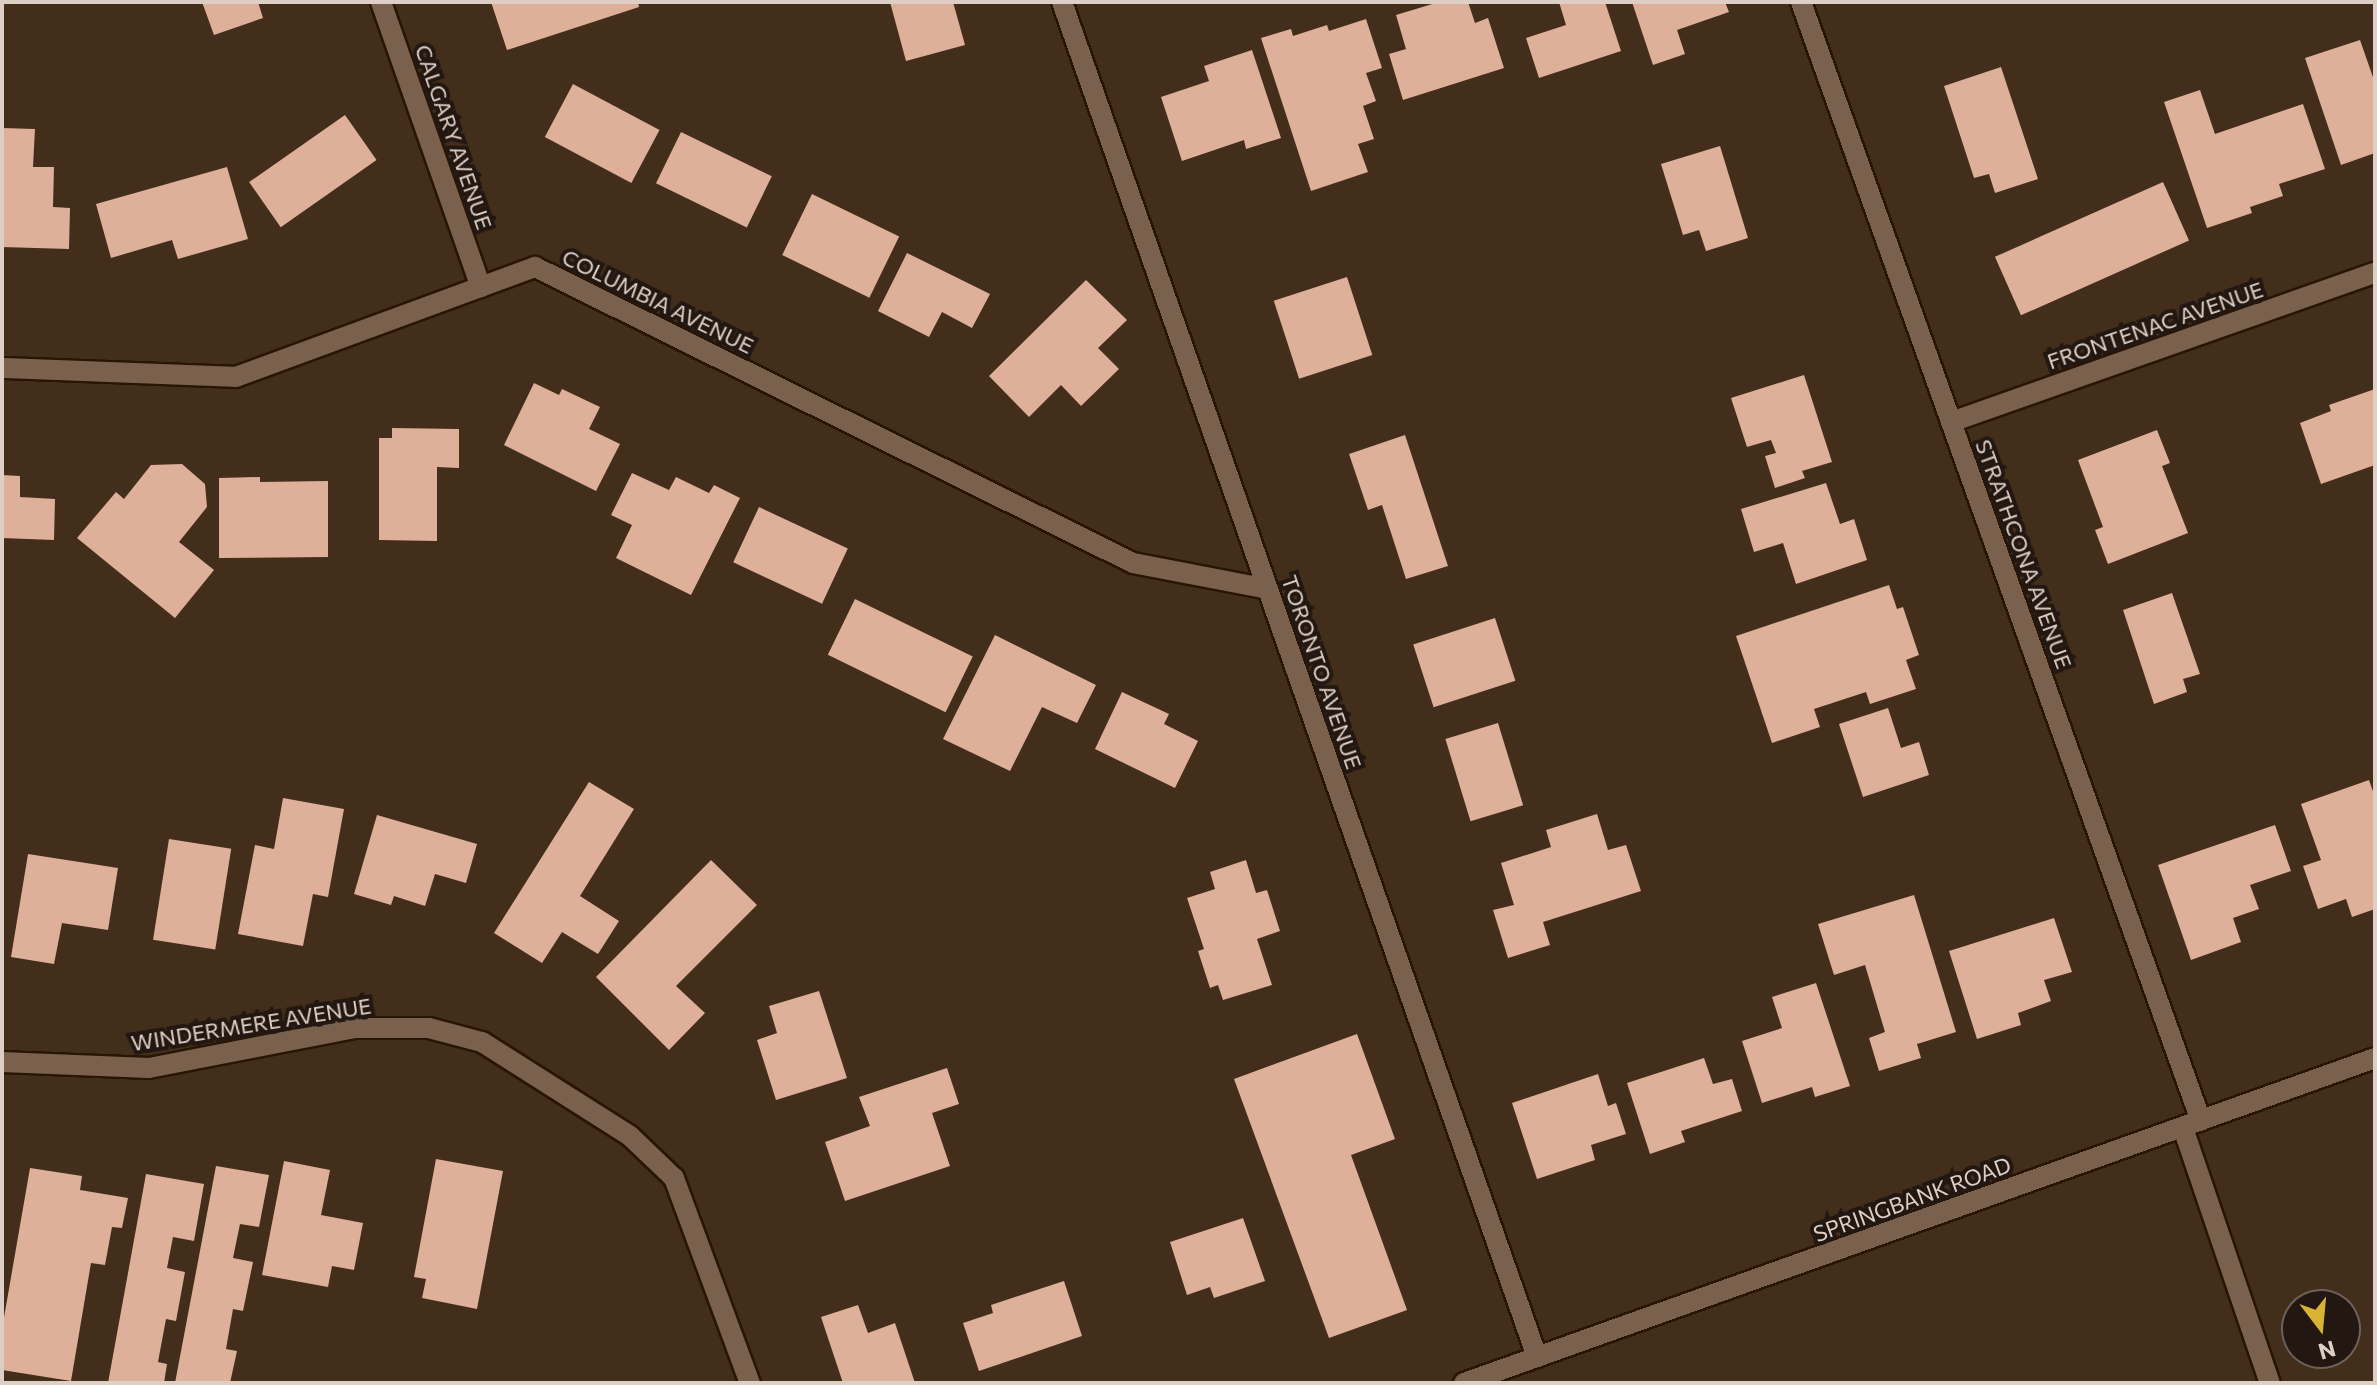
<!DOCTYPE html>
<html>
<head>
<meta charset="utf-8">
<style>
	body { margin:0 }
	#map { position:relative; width:2377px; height:1385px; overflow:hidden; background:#432e1c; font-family:Commissioner,sans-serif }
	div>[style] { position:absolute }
	.building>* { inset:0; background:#deb099; transform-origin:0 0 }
	.roads { filter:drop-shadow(2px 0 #291504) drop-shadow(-2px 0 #291504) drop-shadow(0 2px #291504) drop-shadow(0 -2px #291504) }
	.lane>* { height:20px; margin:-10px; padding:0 10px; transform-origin:10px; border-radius:10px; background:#79614d }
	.street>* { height:20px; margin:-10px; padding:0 10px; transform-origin:10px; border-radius:10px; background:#79614d }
	.secondary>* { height:20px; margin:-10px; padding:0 10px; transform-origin:10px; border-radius:10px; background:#79614d }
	span { translate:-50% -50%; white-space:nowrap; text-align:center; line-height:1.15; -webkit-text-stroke:8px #221811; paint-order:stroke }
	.street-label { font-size:22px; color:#ddcfc5 }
	.frame { position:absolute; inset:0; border:4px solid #ddcfc5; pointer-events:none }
	.north { position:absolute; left:2281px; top:1289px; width:80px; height:80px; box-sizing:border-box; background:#221811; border:2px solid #6d6159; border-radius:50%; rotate:164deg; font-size:22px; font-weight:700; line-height:32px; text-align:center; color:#ddcfc5 }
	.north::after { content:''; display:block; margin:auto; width:28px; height:36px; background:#d9b434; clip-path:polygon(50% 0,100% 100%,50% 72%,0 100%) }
</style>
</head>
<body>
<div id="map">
	<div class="building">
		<div style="clip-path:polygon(202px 2px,258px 2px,263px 18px,214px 35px)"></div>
		<div style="clip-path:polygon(491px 2px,638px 2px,639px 7px,507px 50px)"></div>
		<div style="clip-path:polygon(890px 2px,953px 2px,965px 45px,906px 61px)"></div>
		<div style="clip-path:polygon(1439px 2px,1468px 2px,1475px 23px,1488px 18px,1504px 68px,1403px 100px,1389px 54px,1406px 49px,1396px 15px)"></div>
		<div style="clip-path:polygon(1559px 2px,1605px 2px,1621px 51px,1539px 78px,1526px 38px,1566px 25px)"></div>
		<div style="clip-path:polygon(1632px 2px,1725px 2px,1729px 12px,1677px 30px,1685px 54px,1653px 65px)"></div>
		<div style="clip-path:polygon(1366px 19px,1382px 68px,1366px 73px,1376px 101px,1363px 106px,1374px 139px,1358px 144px,1368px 172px,1311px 191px,1261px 38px,1291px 29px,1293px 36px,1327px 25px,1329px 31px)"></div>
		<div style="clip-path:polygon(2360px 40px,2375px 83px,2375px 153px,2341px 165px,2305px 58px)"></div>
		<div style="clip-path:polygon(1252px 50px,1281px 138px,1246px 149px,1244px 140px,1182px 161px,1161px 97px,1209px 81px,1204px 66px)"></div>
		<div style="clip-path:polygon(2001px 67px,2038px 179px,1995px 193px,1989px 174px,1974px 178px,1944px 86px)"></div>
		<div style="left:573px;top:84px;width:98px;height:60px;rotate:28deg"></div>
		<div style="clip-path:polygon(2200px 90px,2215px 134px,2303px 104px,2325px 169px,2279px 184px,2283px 196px,2250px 207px,2252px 213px,2207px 228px,2164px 102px)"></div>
		<div style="left:345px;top:115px;width:55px;height:117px;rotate:55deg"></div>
		<div style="clip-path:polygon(2px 128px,35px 129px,33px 167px,54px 167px,53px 207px,70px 208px,69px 249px,2px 247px)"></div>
		<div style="left:681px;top:132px;width:101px;height:57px;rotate:26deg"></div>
		<div style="clip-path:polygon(1720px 146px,1748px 238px,1706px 251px,1699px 230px,1683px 235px,1661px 164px)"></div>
		<div style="clip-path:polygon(227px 167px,248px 239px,178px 259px,172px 240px,111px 258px,96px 204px)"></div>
		<div style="left:2163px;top:182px;width:64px;height:184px;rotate:66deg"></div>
		<div style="left:812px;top:194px;width:97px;height:68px;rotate:26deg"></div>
		<div style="clip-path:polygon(907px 253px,990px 294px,972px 328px,942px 312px,929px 337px,878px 311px)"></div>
		<div style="left:1347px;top:277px;width:82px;height:77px;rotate:72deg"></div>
		<div style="clip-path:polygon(1086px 280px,1127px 320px,1098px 348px,1119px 369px,1081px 406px,1061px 385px,1029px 417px,989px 376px)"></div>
		<div style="clip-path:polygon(1804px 375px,1832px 462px,1802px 471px,1805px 478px,1775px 488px,1765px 456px,1776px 453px,1771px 440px,1747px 447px,1731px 398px)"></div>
		<div style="clip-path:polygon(534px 383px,559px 395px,562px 389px,600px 407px,589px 429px,620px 444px,596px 491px,504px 445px)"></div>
		<div style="clip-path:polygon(2375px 389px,2375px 465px,2321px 484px,2300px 423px,2331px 411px,2329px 405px)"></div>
		<div style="clip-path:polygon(392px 428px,459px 429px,459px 468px,437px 467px,437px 541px,379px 540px,379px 438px,392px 438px)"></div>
		<div style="clip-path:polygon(2157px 430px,2170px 463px,2162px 466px,2188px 533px,2108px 564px,2095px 530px,2103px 527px,2078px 460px)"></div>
		<div style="clip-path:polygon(1405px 435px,1448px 566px,1406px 579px,1382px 505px,1368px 510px,1349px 454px)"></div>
		<div style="clip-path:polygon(182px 464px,205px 484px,207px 507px,179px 542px,214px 570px,175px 618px,77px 538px,116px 492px,124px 499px,151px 465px)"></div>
		<div style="clip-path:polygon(632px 473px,669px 490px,676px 477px,709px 493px,714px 485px,740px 498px,691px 595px,616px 558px,632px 525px,611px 515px)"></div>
		<div style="clip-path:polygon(2px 475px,20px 476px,20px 497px,55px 499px,54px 540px,2px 538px)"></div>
		<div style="clip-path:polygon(260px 477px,260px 482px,328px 481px,328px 557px,219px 558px,219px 478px)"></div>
		<div style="clip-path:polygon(1826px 483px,1840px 524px,1854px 519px,1867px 560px,1796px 584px,1783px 543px,1754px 552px,1741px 509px)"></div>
		<div style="left:759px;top:507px;width:98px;height:61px;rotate:25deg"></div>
		<div style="clip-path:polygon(1889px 585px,1897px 609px,1903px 607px,1919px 655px,1906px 660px,1916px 689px,1870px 704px,1866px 692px,1814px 709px,1820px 727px,1772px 743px,1736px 636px)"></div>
		<div style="clip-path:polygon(2172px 593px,2200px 674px,2183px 679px,2187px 692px,2154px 704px,2123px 610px)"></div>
		<div style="left:855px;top:599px;width:131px;height:62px;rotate:26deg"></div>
		<div style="left:1495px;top:618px;width:66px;height:86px;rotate:72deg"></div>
		<div style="clip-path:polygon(995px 635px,1096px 685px,1077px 723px,1042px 707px,1010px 771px,943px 739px)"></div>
		<div style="clip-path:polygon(1122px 692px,1169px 714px,1164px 724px,1198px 741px,1175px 788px,1095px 749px)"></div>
		<div style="clip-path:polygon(1888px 708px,1901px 748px,1919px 742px,1929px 775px,1863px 797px,1839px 724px)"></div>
		<div style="left:1498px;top:723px;width:86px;height:55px;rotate:73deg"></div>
		<div style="clip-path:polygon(2369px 780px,2375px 797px,2375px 909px,2352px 917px,2346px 899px,2318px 909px,2303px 866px,2321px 860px,2301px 804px)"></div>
		<div style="clip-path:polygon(589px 782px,634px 809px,580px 896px,619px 921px,598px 954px,562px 932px,542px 963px,494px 933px)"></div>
		<div style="clip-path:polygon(283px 798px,344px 809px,328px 897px,313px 894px,303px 946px,238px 934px,255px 845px,274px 849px)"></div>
		<div style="clip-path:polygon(1597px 814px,1608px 850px,1626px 845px,1641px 891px,1543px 922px,1550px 945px,1508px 958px,1493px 910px,1514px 905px,1501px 863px,1551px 847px,1546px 830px)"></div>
		<div style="clip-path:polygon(377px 815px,477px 844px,466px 883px,435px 874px,425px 906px,394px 896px,391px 905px,354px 894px)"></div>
		<div style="clip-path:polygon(2275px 825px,2291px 871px,2250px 885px,2259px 909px,2233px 918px,2241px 942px,2191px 960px,2158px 865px)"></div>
		<div style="left:169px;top:839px;width:63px;height:102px;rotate:9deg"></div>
		<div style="clip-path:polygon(28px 854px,118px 868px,108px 930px,62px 923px,54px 964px,11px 957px)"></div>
		<div style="clip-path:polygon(711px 860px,757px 905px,676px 986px,705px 1013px,669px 1050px,596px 977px)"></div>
		<div style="clip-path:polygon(1246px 860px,1256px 893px,1267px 890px,1280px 931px,1257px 939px,1272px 985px,1223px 1000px,1218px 985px,1210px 988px,1198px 951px,1204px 949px,1187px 898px,1215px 889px,1210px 872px)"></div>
		<div style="clip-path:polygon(1914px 895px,1956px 1032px,1917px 1044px,1921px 1058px,1879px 1071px,1869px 1038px,1885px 1032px,1865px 965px,1834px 975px,1818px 924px)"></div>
		<div style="clip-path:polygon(2054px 918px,2072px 972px,2044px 980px,2051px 1001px,2018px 1013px,2021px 1025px,1977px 1039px,1949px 951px)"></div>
		<div style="clip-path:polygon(1816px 983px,1850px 1086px,1815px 1097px,1812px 1087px,1762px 1103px,1742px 1041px,1782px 1028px,1772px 997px)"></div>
		<div style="clip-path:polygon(819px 991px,847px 1078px,776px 1100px,757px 1040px,777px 1033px,769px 1006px)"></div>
		<div style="clip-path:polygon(1357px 1034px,1395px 1139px,1351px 1155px,1407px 1310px,1329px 1338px,1234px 1079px)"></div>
		<div style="clip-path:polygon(1704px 1058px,1713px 1084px,1732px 1079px,1742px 1111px,1681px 1131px,1685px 1142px,1650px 1154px,1627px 1083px)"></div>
		<div style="clip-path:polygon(947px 1068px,959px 1104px,932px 1113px,950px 1166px,845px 1201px,825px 1142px,870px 1126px,859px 1097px)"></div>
		<div style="clip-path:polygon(1598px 1074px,1608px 1106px,1616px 1103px,1626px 1134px,1591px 1145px,1595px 1160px,1537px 1179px,1512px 1103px)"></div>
		<div style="clip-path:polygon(436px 1159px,503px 1171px,477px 1309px,422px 1298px,426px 1279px,414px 1277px)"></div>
		<div style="clip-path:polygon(284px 1161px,330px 1170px,321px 1215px,363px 1223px,354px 1270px,332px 1266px,328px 1287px,262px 1275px)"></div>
		<div style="clip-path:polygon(216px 1166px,269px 1175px,259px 1227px,240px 1224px,233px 1258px,253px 1262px,243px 1311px,233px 1309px,226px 1349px,237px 1351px,230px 1383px,175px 1383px)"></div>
		<div style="clip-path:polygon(30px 1168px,82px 1176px,80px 1190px,128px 1198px,122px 1228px,112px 1227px,105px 1265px,91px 1263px,71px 1381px,2px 1370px,2px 1329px)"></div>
		<div style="clip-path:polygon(146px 1174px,204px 1184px,194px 1241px,173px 1237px,167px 1268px,185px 1272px,176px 1321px,166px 1319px,158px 1362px,167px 1364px,164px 1383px,108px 1383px)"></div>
		<div style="clip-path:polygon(1243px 1218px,1265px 1281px,1214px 1298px,1210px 1287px,1187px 1295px,1170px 1242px)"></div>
		<div style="clip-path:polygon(1064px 1281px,1082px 1336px,979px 1371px,963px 1323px,993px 1313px,991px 1305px)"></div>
		<div style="clip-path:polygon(858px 1305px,868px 1333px,895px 1323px,915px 1383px,843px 1383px,821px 1317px)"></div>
	</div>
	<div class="roads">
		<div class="lane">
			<div style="left:2183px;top:1128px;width:269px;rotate:71.2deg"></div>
		</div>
		<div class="street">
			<div style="left:381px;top:2px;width:302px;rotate:70.7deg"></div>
			<div style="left:1062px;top:2px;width:1436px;rotate:70.68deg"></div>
			<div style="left:1801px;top:2px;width:1188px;rotate:70.33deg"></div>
			<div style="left:2px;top:368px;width:234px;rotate:2.2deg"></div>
			<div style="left:236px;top:377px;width:319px;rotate:-20.2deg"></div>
			<div style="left:535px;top:267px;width:667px;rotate:26.33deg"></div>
			<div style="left:1133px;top:563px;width:137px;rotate:10.9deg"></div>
			<div style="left:1951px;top:422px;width:449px;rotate:-19.4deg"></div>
			<div style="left:2px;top:1062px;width:147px;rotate:2.3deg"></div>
			<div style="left:149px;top:1068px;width:210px;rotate:-11deg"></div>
			<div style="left:355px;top:1028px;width:74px"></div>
			<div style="left:429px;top:1028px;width:55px;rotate:14.8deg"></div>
			<div style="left:482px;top:1042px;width:175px;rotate:32.4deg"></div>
			<div style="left:630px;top:1136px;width:61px;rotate:43.7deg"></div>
			<div style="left:674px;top:1178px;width:219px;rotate:69.7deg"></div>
		</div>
		<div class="secondary">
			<div style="left:1464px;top:1383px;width:967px;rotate:-19.63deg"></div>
		</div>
	</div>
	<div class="street-label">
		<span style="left:454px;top:137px;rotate:71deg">CALGARY AVENUE</span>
		<span style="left:658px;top:301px;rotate:26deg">COLUMBIA AVENUE</span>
		<span style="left:2155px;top:325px;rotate:-19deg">FRONTENAC AVENUE</span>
		<span style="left:2024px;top:554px;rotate:70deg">STRATHCONA AVENUE</span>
		<span style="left:1322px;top:672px;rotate:71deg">TORONTO AVENUE</span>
		<span style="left:251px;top:1024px;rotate:-9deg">WINDERMERE AVENUE</span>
		<span style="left:1912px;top:1199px;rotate:-20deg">SPRINGBANK ROAD</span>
	</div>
	<div class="frame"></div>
	<div class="north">N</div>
</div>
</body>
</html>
